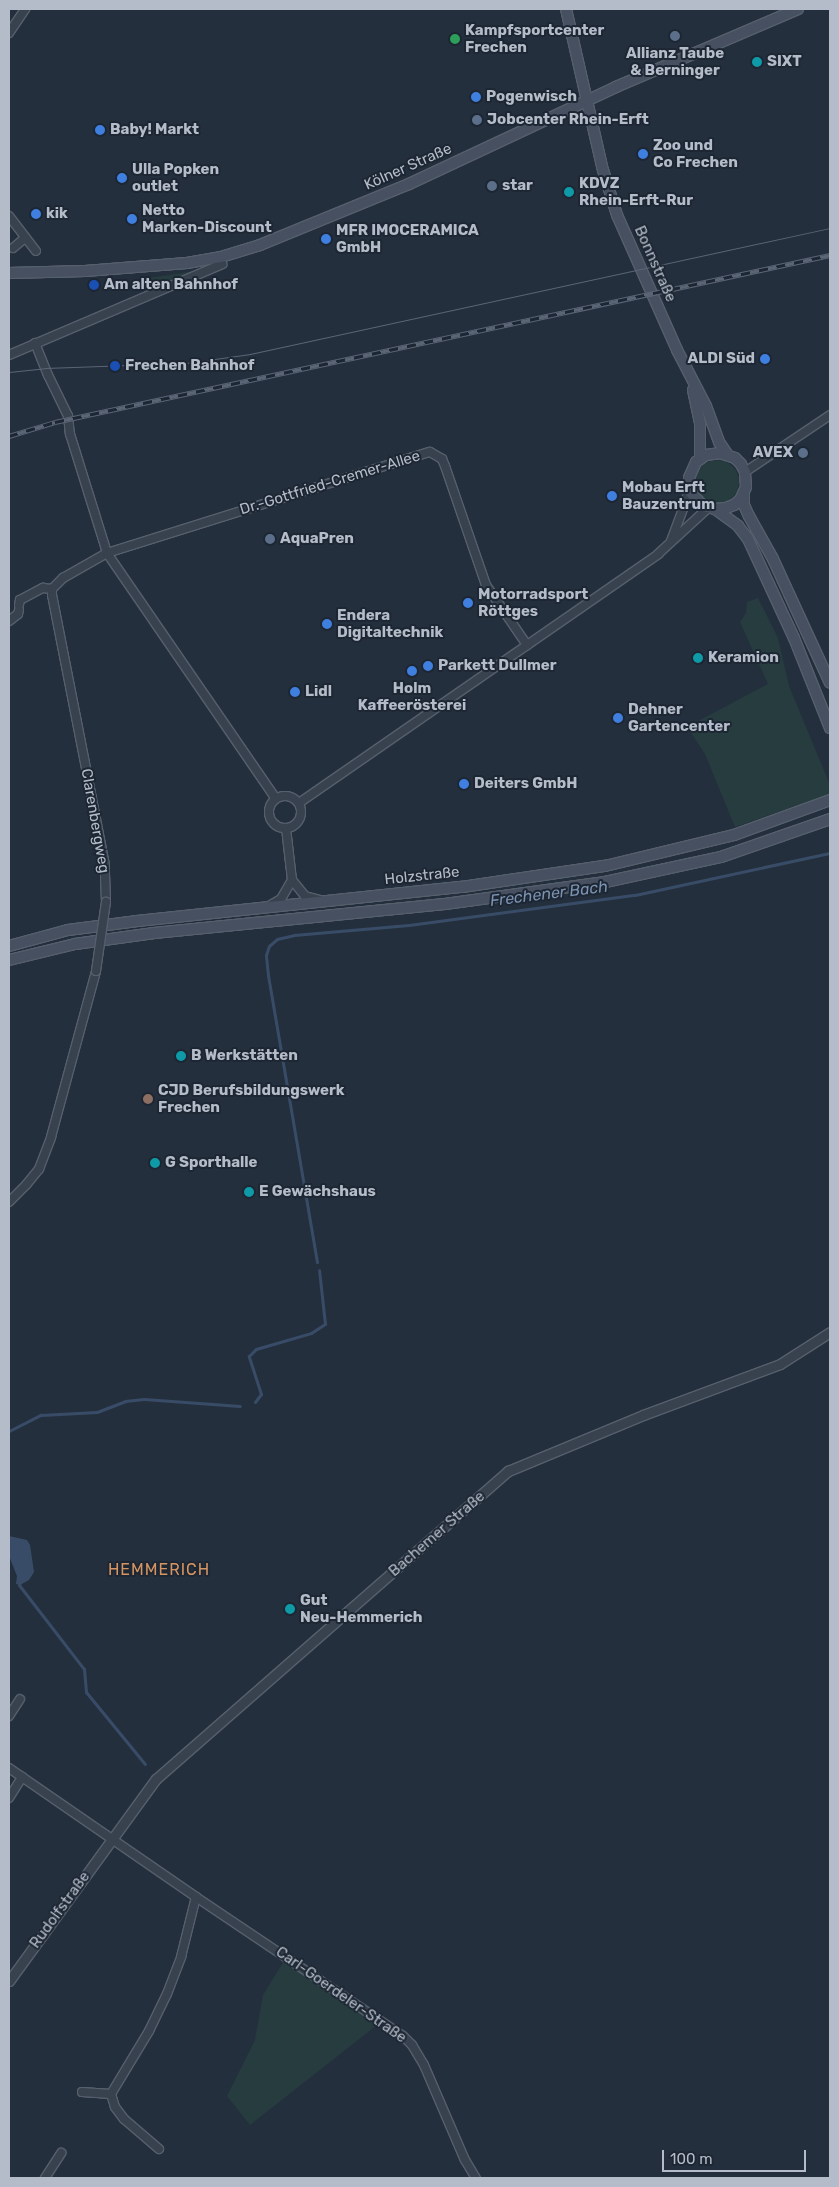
<!DOCTYPE html>
<html>
<head>
<meta charset="utf-8">
<style>
	body { margin:0 }
	#map { position:relative; width:839px; height:2187px; overflow:hidden; background:#242f3e; font-family:Rubik,sans-serif }
	div>[style] { position:absolute }
	.green>* { inset:0; background:#263c3f }
	.round { border-radius:50% }
	.water>* { inset:0; background:#394c67 }
	.stream>* { height:3px; margin:-1.5px; padding:0 1.5px; transform-origin:1.5px; border-radius:1.5px; background:#394c67 }
	.roads { filter:drop-shadow(1px 0 #565f6c) drop-shadow(-1px 0 #565f6c) drop-shadow(0 1px #565f6c) drop-shadow(0 -1px #565f6c) }
	.minor>* { height:8px; margin:-4px; padding:0 4px; transform-origin:4px; border-radius:4px; background:#38414e }
	.minor>.ring { margin:-4px; padding:0; box-sizing:content-box; background:none; border:8px solid #38414e; border-radius:50% }
	.tertiary>* { height:9px; margin:-4.5px; padding:0 4.5px; transform-origin:4.5px; border-radius:4.5px; background:#38414e }
	.secondary>* { height:10px; margin:-5px; padding:0 5px; transform-origin:5px; border-radius:5px; background:#465061 }
	.tram>* { height:1px; margin:-0.5px; padding:0 0.5px; transform-origin:0.5px; border-radius:0.5px; background:#5a6575 }
	.rail>* { height:5px; margin-top:-2.5px; transform-origin:0; background:repeating-linear-gradient(90deg,#1d2633 0 9px,#5a6575 0 18px); box-sizing:border-box; border-block:1px solid #5a6575 }
	.bridges { filter:drop-shadow(1px 0 #565f6c) drop-shadow(-1px 0 #565f6c) drop-shadow(0 1px #565f6c) drop-shadow(0 -1px #565f6c) }
	.minor-bridge>* { height:8px; margin:-4px; padding:0 4px; transform-origin:4px; border-radius:4px; background:#38414e }
	.dots>* { width:14px; height:14px; translate:-50% -50%; box-sizing:border-box; border:2px solid #1d2633; border-radius:50% }
	span { translate:-50% -50%; white-space:nowrap; text-align:center; line-height:1.15; -webkit-text-stroke:4px #1d2633; paint-order:stroke }
	.poi-label { font-size:15px; color:#b4bcc9; font-weight:700 }
	.left { translate:0 -50%; text-align:left }
	.right { translate:-100% -50%; text-align:right }
	.street-label { font-size:15px; color:#b4bcc9 }
	.water-label { font-size:16px; color:#7c92b1; font-style:italic }
	.neighbourhood-label { font-size:16px; color:#d59563; letter-spacing:1px }
	.frame { position:absolute; inset:0; border:10px solid #b4bcc9; pointer-events:none }
	.scale { position:absolute; left:662px; top:2150px; width:144px; height:22px; box-sizing:border-box; border:2px solid #b4bcc9; border-top:0; padding-left:6px; font-size:15px; line-height:18px; white-space:nowrap; color:#b4bcc9; -webkit-text-stroke:4px #1d2633; paint-order:stroke }
</style>
</head>
<body>
<div id="map">
	<div class="green">
		<div style="clip-path:polygon(192px 271px,147px 292px,141px 279px,170px 275px)"></div>
		<div class="round" style="left:695px;top:460px;width:44px;height:44px"></div>
		<div style="clip-path:polygon(758px 598px,778px 638px,789px 686px,830px 785px,830px 794px,735px 827px,705px 754px,687px 727px,768px 684px,740px 622px,746px 613px,747px 602px)"></div>
		<div style="clip-path:polygon(284px 1961px,377px 2025px,250px 2125px,227px 2096px,255px 2040px,263px 1995px)"></div>
	</div>
	<div class="water">
		<div style="clip-path:polygon(9px 1536px,27px 1540px,30px 1545px,34px 1572px,29px 1580px,20px 1585px,16px 1584px,17px 1576px,9px 1556px)"></div>
	</div>
	<div class="stream">
		<div style="left:317px;top:1262px;width:291px;rotate:-99.7deg"></div>
		<div style="left:268px;top:975px;width:20px;rotate:-96deg"></div>
		<div style="left:266px;top:955px;width:9px;rotate:-72deg"></div>
		<div style="left:269px;top:946px;width:11px;rotate:-41deg"></div>
		<div style="left:277px;top:939px;width:17px;rotate:-13deg"></div>
		<div style="left:294px;top:935px;width:115px;rotate:-5deg"></div>
		<div style="left:409px;top:925px;width:228px;rotate:-7.6deg"></div>
		<div style="left:635px;top:895px;width:199px;rotate:-12.2deg"></div>
		<div style="left:255px;top:1402px;width:10px;rotate:-53deg"></div>
		<div style="left:261px;top:1394px;width:40px;rotate:-108deg"></div>
		<div style="left:249px;top:1356px;width:10px;rotate:-45deg"></div>
		<div style="left:256px;top:1349px;width:57px;rotate:-16.2deg"></div>
		<div style="left:311px;top:1333px;width:17px;rotate:-33deg"></div>
		<div style="left:325px;top:1324px;width:54px;rotate:-96.3deg"></div>
		<div style="left:9px;top:1431px;width:36px;rotate:-27deg"></div>
		<div style="left:41px;top:1415px;width:56px;rotate:-3.1deg"></div>
		<div style="left:97px;top:1412px;width:30px;rotate:-21deg"></div>
		<div style="left:125px;top:1401px;width:19px;rotate:-6deg"></div>
		<div style="left:144px;top:1399px;width:96px;rotate:4.2deg"></div>
		<div style="left:20px;top:1582px;width:3px;rotate:108deg"></div>
		<div style="left:19px;top:1585px;width:106px;rotate:52.3deg"></div>
		<div style="left:84px;top:1669px;width:23px;rotate:85deg"></div>
		<div style="left:86px;top:1692px;width:93px;rotate:50.7deg"></div>
	</div>
	<div class="roads">
		<div class="minor">
			<div style="left:9px;top:33px;width:29px;rotate:-56deg"></div>
			<div style="left:9px;top:216px;width:44px;rotate:52.4deg"></div>
			<div style="left:13px;top:248px;width:16px;rotate:-40deg"></div>
			<div style="left:35px;top:343px;width:35px;rotate:68deg"></div>
			<div style="left:48px;top:375px;width:46px;rotate:64deg"></div>
			<div style="left:68px;top:416px;width:18px;rotate:84deg"></div>
			<div style="left:70px;top:434px;width:125px;rotate:72.7deg"></div>
			<div style="left:107px;top:553px;width:298px;rotate:55.5deg"></div>
			<div style="left:9px;top:355px;width:232px;rotate:-23.1deg"></div>
			<div style="left:745px;top:472px;width:102px;rotate:-33.8deg"></div>
			<div style="left:671px;top:541px;width:43px;rotate:-69.4deg"></div>
			<div style="left:686px;top:501px;width:16px;rotate:-79deg"></div>
			<div style="left:19px;top:605px;width:5px;rotate:-79deg"></div>
			<div style="left:20px;top:600px;width:26px;rotate:-28deg"></div>
			<div style="left:43px;top:588px;width:9px;rotate:6deg"></div>
			<div style="left:9px;top:621px;width:11px;rotate:-38deg"></div>
			<div style="left:18px;top:614px;width:4px;rotate:-76deg"></div>
			<div class="ring" style="left:269px;top:796px;width:24px;height:24px"></div>
			<div style="left:299px;top:803px;width:437px;rotate:-34.7deg"></div>
			<div style="left:658px;top:554px;width:68px;rotate:-42.6deg"></div>
			<div style="left:286px;top:828px;width:52px;rotate:83.4deg"></div>
			<div style="left:292px;top:880px;width:21px;rotate:51deg"></div>
			<div style="left:305px;top:896px;width:16px;rotate:15deg"></div>
			<div style="left:106px;top:902px;width:37px;rotate:-92deg"></div>
			<div style="left:105px;top:865px;width:275px;rotate:-101.1deg"></div>
			<div style="left:52px;top:595px;width:6px;rotate:-90deg"></div>
			<div style="left:52px;top:589px;width:16px;rotate:-45deg"></div>
			<div style="left:63px;top:578px;width:51px;rotate:-29.6deg"></div>
			<div style="left:107px;top:553px;width:338px;rotate:-17.4deg"></div>
			<div style="left:430px;top:452px;width:14px;rotate:30deg"></div>
			<div style="left:442px;top:459px;width:8px;rotate:67deg"></div>
			<div style="left:445px;top:466px;width:126px;rotate:71deg"></div>
			<div style="left:486px;top:585px;width:73px;rotate:55.7deg"></div>
			<div style="left:269px;top:906px;width:14px;rotate:-30deg"></div>
			<div style="left:281px;top:899px;width:22px;rotate:-60deg"></div>
			<div style="left:9px;top:1202px;width:24px;rotate:-45deg"></div>
			<div style="left:26px;top:1185px;width:21px;rotate:-51deg"></div>
			<div style="left:39px;top:1169px;width:34px;rotate:-69deg"></div>
			<div style="left:51px;top:1137px;width:172px;rotate:-74.8deg"></div>
			<div style="left:9px;top:1716px;width:20px;rotate:-57deg"></div>
			<div style="left:9px;top:1768px;width:227px;rotate:34.6deg"></div>
			<div style="left:196px;top:1897px;width:249px;rotate:33.9deg"></div>
			<div style="left:403px;top:2036px;width:13px;rotate:45deg"></div>
			<div style="left:412px;top:2045px;width:23px;rotate:59deg"></div>
			<div style="left:424px;top:2065px;width:103px;rotate:66.7deg"></div>
			<div style="left:465px;top:2160px;width:21px;rotate:59deg"></div>
			<div style="left:9px;top:1798px;width:25px;rotate:-58deg"></div>
			<div style="left:82px;top:2092px;width:29px;rotate:4deg"></div>
			<div style="left:159px;top:2149px;width:46px;rotate:-139.4deg"></div>
			<div style="left:124px;top:2119px;width:15px;rotate:-127deg"></div>
			<div style="left:115px;top:2107px;width:14px;rotate:-107deg"></div>
			<div style="left:111px;top:2094px;width:74px;rotate:-58.9deg"></div>
			<div style="left:149px;top:2031px;width:41px;rotate:-64.1deg"></div>
			<div style="left:167px;top:1994px;width:40px;rotate:-69deg"></div>
			<div style="left:181px;top:1957px;width:62px;rotate:-76deg"></div>
			<div style="left:45px;top:2178px;width:30px;rotate:-57deg"></div>
		</div>
		<div class="tertiary">
			<div style="left:9px;top:1981px;width:250px;rotate:-54deg"></div>
			<div style="left:156px;top:1779px;width:468px;rotate:-41.2deg"></div>
			<div style="left:508px;top:1471px;width:146px;rotate:-22.5deg"></div>
			<div style="left:643px;top:1415px;width:146px;rotate:-20.4deg"></div>
			<div style="left:780px;top:1364px;width:59px;rotate:-32.6deg"></div>
		</div>
		<div class="secondary">
			<div style="left:566px;top:9px;width:165px;rotate:77.1deg"></div>
			<div style="left:603px;top:170px;width:47px;rotate:72.7deg"></div>
			<div style="left:617px;top:215px;width:148px;rotate:66deg"></div>
			<div style="left:677px;top:350px;width:63px;rotate:62.6deg"></div>
			<div style="left:706px;top:406px;width:38px;rotate:70deg"></div>
			<div style="left:719px;top:442px;width:14px;rotate:56deg"></div>
			<div style="left:9px;top:273px;width:76px;rotate:-1.5deg"></div>
			<div style="left:85px;top:271px;width:102px;rotate:-4.5deg"></div>
			<div style="left:187px;top:263px;width:35px;rotate:-10deg"></div>
			<div style="left:221px;top:257px;width:41px;rotate:-17.1deg"></div>
			<div style="left:260px;top:245px;width:161px;rotate:-22.3deg"></div>
			<div style="left:409px;top:184px;width:229px;rotate:-25.1deg"></div>
			<div style="left:616px;top:87px;width:198px;rotate:-23.2deg"></div>
			<div style="left:693px;top:390px;width:35px;rotate:78deg"></div>
			<div style="left:700px;top:424px;width:35px;rotate:90deg"></div>
			<div style="left:744px;top:494px;width:11px;rotate:90deg"></div>
			<div style="left:744px;top:505px;width:12px;rotate:66deg"></div>
			<div style="left:749px;top:516px;width:49px;rotate:60.8deg"></div>
			<div style="left:773px;top:559px;width:136px;rotate:65.3deg"></div>
			<div style="left:715px;top:509px;width:11px;rotate:-5deg"></div>
			<div style="left:726px;top:508px;width:9px;rotate:-21deg"></div>
			<div style="left:734px;top:505px;width:8px;rotate:-40deg"></div>
			<div style="left:740px;top:500px;width:14px;rotate:-65deg"></div>
			<div style="left:746px;top:487px;width:15px;rotate:-94deg"></div>
			<div style="left:745px;top:472px;width:9px;rotate:-117deg"></div>
			<div style="left:741px;top:464px;width:8px;rotate:-135deg"></div>
			<div style="left:735px;top:458px;width:16px;rotate:-162deg"></div>
			<div style="left:720px;top:453px;width:14px;rotate:172deg"></div>
			<div style="left:706px;top:455px;width:12px;rotate:145deg"></div>
			<div style="left:696px;top:462px;width:17px;rotate:114deg"></div>
			<div style="left:689px;top:478px;width:15px;rotate:82deg"></div>
			<div style="left:691px;top:493px;width:18px;rotate:47deg"></div>
			<div style="left:703px;top:506px;width:12px;rotate:14deg"></div>
			<div style="left:715px;top:509px;width:29px;rotate:36deg"></div>
			<div style="left:738px;top:526px;width:16px;rotate:52deg"></div>
			<div style="left:748px;top:539px;width:109px;rotate:65.1deg"></div>
			<div style="left:794px;top:638px;width:97px;rotate:68.2deg"></div>
			<div style="left:9px;top:946px;width:61px;rotate:-15.2deg"></div>
			<div style="left:68px;top:930px;width:70px;rotate:-7.4deg"></div>
			<div style="left:137px;top:921px;width:327px;rotate:-6deg"></div>
			<div style="left:462px;top:887px;width:145px;rotate:-8.4deg"></div>
			<div style="left:605px;top:866px;width:133px;rotate:-13.5deg"></div>
			<div style="left:734px;top:835px;width:102px;rotate:-20deg"></div>
			<div style="left:9px;top:960px;width:68px;rotate:-13.6deg"></div>
			<div style="left:75px;top:944px;width:80px;rotate:-7.9deg"></div>
			<div style="left:154px;top:933px;width:292px;rotate:-5.7deg"></div>
			<div style="left:445px;top:904px;width:162px;rotate:-7.8deg"></div>
			<div style="left:605px;top:882px;width:119px;rotate:-12.2deg"></div>
			<div style="left:721px;top:857px;width:115px;rotate:-19.2deg"></div>
		</div>
	</div>
	<div class="tram">
		<div style="left:9px;top:372px;width:36px;rotate:-6deg"></div>
		<div style="left:45px;top:368px;width:141px;rotate:-2deg"></div>
		<div style="left:186px;top:363px;width:65px;rotate:-8deg"></div>
		<div style="left:250px;top:354px;width:594px;rotate:-12.26deg"></div>
	</div>
	<div class="rail">
		<div style="left:9px;top:436px;width:48px;rotate:-16.9deg"></div>
		<div style="left:55px;top:422px;width:793px;rotate:-12.16deg"></div>
	</div>
	<div class="bridges">
		<div class="minor-bridge">
			<div style="left:96px;top:971px;width:70px;rotate:-81.8deg"></div>
		</div>
	</div>
	<div class="dots">
		<div style="left:675px;top:36px;background:#5c6f8a"></div>
		<div style="left:455px;top:39px;background:#2e9e5b"></div>
		<div style="left:757px;top:62px;background:#0f9aa8"></div>
		<div style="left:476px;top:97px;background:#3f7fe0"></div>
		<div style="left:477px;top:120px;background:#5c6f8a"></div>
		<div style="left:100px;top:130px;background:#3f7fe0"></div>
		<div style="left:643px;top:154px;background:#3f7fe0"></div>
		<div style="left:122px;top:178px;background:#3f7fe0"></div>
		<div style="left:492px;top:186px;background:#5c6f8a"></div>
		<div style="left:569px;top:192px;background:#0f9aa8"></div>
		<div style="left:36px;top:214px;background:#3f7fe0"></div>
		<div style="left:132px;top:219px;background:#3f7fe0"></div>
		<div style="left:326px;top:239px;background:#3f7fe0"></div>
		<div style="left:94px;top:285px;background:#1a4fb4"></div>
		<div style="left:765px;top:359px;background:#3f7fe0"></div>
		<div style="left:115px;top:366px;background:#1a4fb4"></div>
		<div style="left:803px;top:453px;background:#5c6f8a"></div>
		<div style="left:612px;top:496px;background:#3f7fe0"></div>
		<div style="left:270px;top:539px;background:#5c6f8a"></div>
		<div style="left:468px;top:603px;background:#3f7fe0"></div>
		<div style="left:327px;top:624px;background:#3f7fe0"></div>
		<div style="left:698px;top:658px;background:#0f9aa8"></div>
		<div style="left:428px;top:666px;background:#3f7fe0"></div>
		<div style="left:412px;top:671px;background:#3f7fe0"></div>
		<div style="left:295px;top:692px;background:#3f7fe0"></div>
		<div style="left:618px;top:718px;background:#3f7fe0"></div>
		<div style="left:464px;top:784px;background:#3f7fe0"></div>
		<div style="left:181px;top:1056px;background:#0f9aa8"></div>
		<div style="left:148px;top:1099px;background:#8d6e63"></div>
		<div style="left:155px;top:1163px;background:#0f9aa8"></div>
		<div style="left:249px;top:1192px;background:#0f9aa8"></div>
		<div style="left:290px;top:1609px;background:#0f9aa8"></div>
	</div>
	<div class="poi-label">
		<span class="left" style="left:465px;top:39px">Kampfsportcenter<br>Frechen</span>
		<span style="left:675px;top:62px">Allianz Taube<br>&amp; Berninger</span>
		<span class="left" style="left:767px;top:62px">SIXT</span>
		<span class="left" style="left:486px;top:97px">Pogenwisch</span>
		<span class="left" style="left:487px;top:120px">Jobcenter Rhein-Erft</span>
		<span class="left" style="left:110px;top:130px">Baby! Markt</span>
		<span class="left" style="left:653px;top:154px">Zoo und<br>Co Frechen</span>
		<span class="left" style="left:132px;top:178px">Ulla Popken<br>outlet</span>
		<span class="left" style="left:579px;top:192px">KDVZ<br>Rhein-Erft-Rur</span>
		<span class="left" style="left:502px;top:186px">star</span>
		<span class="left" style="left:142px;top:219px">Netto<br>Marken-Discount</span>
		<span class="left" style="left:46px;top:214px">kik</span>
		<span class="left" style="left:336px;top:239px">MFR IMOCERAMICA<br>GmbH</span>
		<span class="left" style="left:104px;top:285px">Am alten Bahnhof</span>
		<span class="right" style="left:755px;top:359px">ALDI Süd</span>
		<span class="left" style="left:125px;top:366px">Frechen Bahnhof</span>
		<span class="right" style="left:793px;top:453px">AVEX</span>
		<span class="left" style="left:622px;top:496px">Mobau Erft<br>Bauzentrum</span>
		<span class="left" style="left:280px;top:539px">AquaPren</span>
		<span class="left" style="left:478px;top:603px">Motorradsport<br>Röttges</span>
		<span class="left" style="left:337px;top:624px">Endera<br>Digitaltechnik</span>
		<span class="left" style="left:708px;top:658px">Keramion</span>
		<span class="left" style="left:438px;top:666px">Parkett Dullmer</span>
		<span style="left:412px;top:697px">Holm<br>Kaffeerösterei</span>
		<span class="left" style="left:305px;top:692px">Lidl</span>
		<span class="left" style="left:628px;top:718px">Dehner<br>Gartencenter</span>
		<span class="left" style="left:474px;top:784px">Deiters GmbH</span>
		<span class="left" style="left:191px;top:1056px">B Werkstätten</span>
		<span class="left" style="left:158px;top:1099px">CJD Berufsbildungswerk<br>Frechen</span>
		<span class="left" style="left:165px;top:1163px">G Sporthalle</span>
		<span class="left" style="left:259px;top:1192px">E Gewächshaus</span>
		<span class="left" style="left:300px;top:1609px">Gut<br>Neu-Hemmerich</span>
	</div>
	<div class="street-label">
		<span style="left:408px;top:167px;rotate:-24deg">Kölner Straße</span>
		<span style="left:655px;top:264px;rotate:66deg">Bonnstraße</span>
		<span style="left:330px;top:483px;rotate:-17deg">Dr.-Gottfried-Cremer-Allee</span>
		<span style="left:95px;top:821px;rotate:80deg">Clarenbergweg</span>
		<span style="left:422px;top:876px;rotate:-6deg">Holzstraße</span>
		<span style="left:437px;top:1534px;rotate:-41deg">Bachemer Straße</span>
		<span style="left:60px;top:1910px;rotate:-54deg">Rudolfstraße</span>
		<span style="left:341px;top:1995px;rotate:35deg">Carl-Goerdeler-Straße</span>
	</div>
	<div class="water-label">
		<span style="left:549px;top:894px;rotate:-7deg">Frechener Bach</span>
	</div>
	<div class="neighbourhood-label">
		<span style="left:159px;top:1570px">HEMMERICH</span>
	</div>
	<div class="frame"></div>
	<div class="scale">100 m</div>
</div>
</body>
</html>
